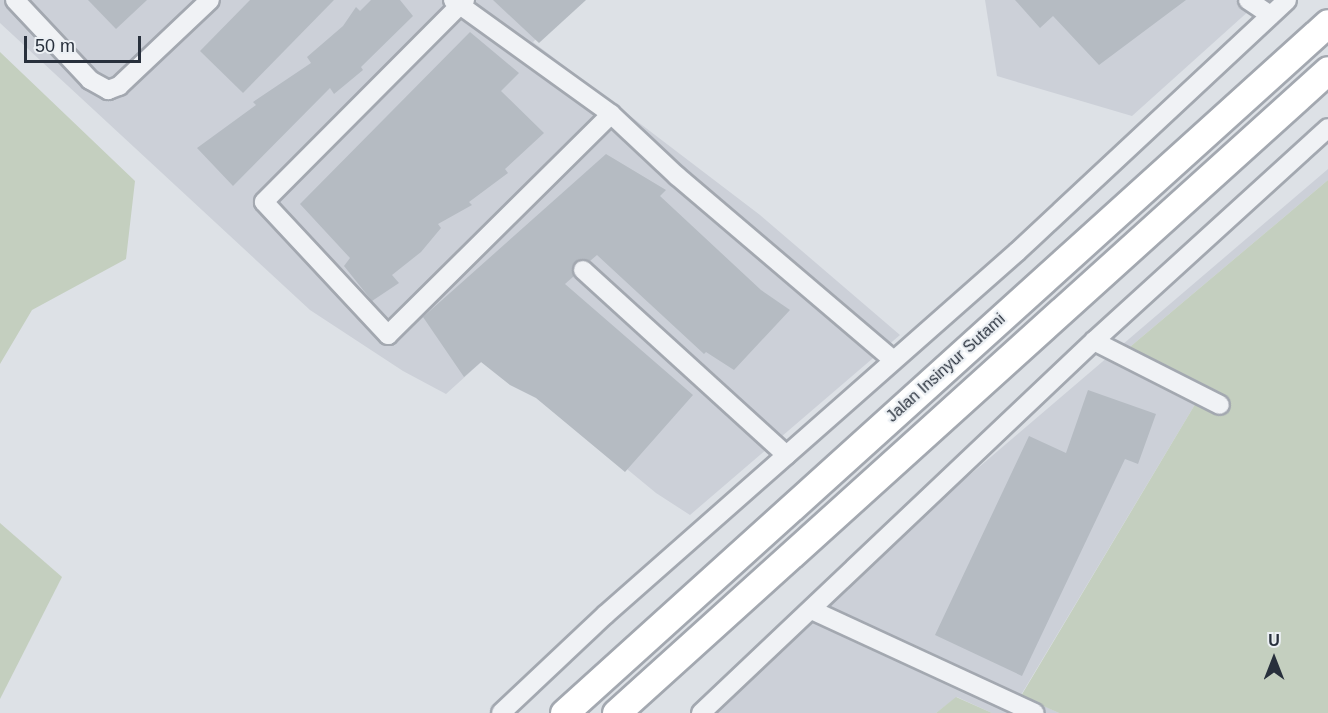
<!DOCTYPE html>
<html>
<head>
<meta charset="utf-8">
<style>
	body { margin:0 }
	#map { position:relative; width:1328px; height:713px; overflow:hidden; background:#dde1e6; font-family:Helvetica,sans-serif }
	div>[style] { position:absolute }
	.built>* { inset:0; background:#ccd0d8 }
	.green>* { inset:0; background:#c4cfbf }
	.building>* { inset:0; background:#b5bbc2 }
	.roads { filter:drop-shadow(2px 0 #a3a8b0) drop-shadow(-2px 0 #a3a8b0) drop-shadow(0 2px #a3a8b0) drop-shadow(0 -2px #a3a8b0) }
	.minor>* { height:18px; margin:-9px; padding:0 9px; transform-origin:9px; border-radius:9px; background:#f0f2f5 }
	.highway>* { height:27px; margin:-13.5px; padding:0 13.5px; transform-origin:13.5px; border-radius:13.5px; background:#fff }
	span { translate:-50% -50%; white-space:nowrap; text-align:center; line-height:1.15; -webkit-text-stroke:4.5px #ecf0f4; paint-order:stroke }
	.street-label { font-size:16px; color:#28303c }
	.north { position:absolute; left:1244px; top:629px; width:60px; height:60px; -webkit-text-stroke:4px #ecf0f4; paint-order:stroke; rotate:0deg; font-size:16px; font-weight:700; line-height:24px; text-align:center; color:#28303c }
	.north::after { content:''; display:block; margin:auto; width:21px; height:27px; background:#28303c; clip-path:polygon(50% 0,100% 100%,50% 72%,0 100%) }
	.scale { position:absolute; left:24px; top:36px; width:117px; height:27px; box-sizing:border-box; border:3px solid #28303c; border-top:0; padding-left:8px; font-size:18px; line-height:21px; white-space:nowrap; color:#28303c; -webkit-text-stroke:4px #ecf0f4; paint-order:stroke }
</style>
</head>
<body>
<div id="map">
	<div class="built">
		<div style="clip-path:polygon(0 0,577px 0,533px 42px,760px 215px,900px 335px,690px 515px,656px 493px,489px 355px,446px 394px,403px 371px,310px 310px,0 23px)"></div>
		<div style="clip-path:polygon(985px 0,1261px 0,1132px 116px,997px 76px)"></div>
		<div style="clip-path:polygon(1328px 169px,1328px 180px,1118px 357px,1200px 396px,1021px 695px,1059px 713px,992px 713px,957px 697px,936px 713px,705px 713px,958px 485px)"></div>
	</div>
	<div class="green">
		<div style="clip-path:polygon(0 52px,135px 181px,126px 259px,32px 310px,0 364px)"></div>
		<div style="clip-path:polygon(1328px 180px,1328px 713px,1059px 713px,1021px 696px,1200px 396px,1118px 357px)"></div>
		<div style="clip-path:polygon(0 523px,62px 577px,0 699px)"></div>
		<div style="clip-path:polygon(956px 697px,992px 713px,936px 713px)"></div>
	</div>
	<div class="building">
		<div style="clip-path:polygon(88px 0,147px 0,116px 29px)"></div>
		<div style="clip-path:polygon(250px 0,334px 0,243px 93px,200px 51px)"></div>
		<div style="clip-path:polygon(371px 0,400px 0,413px 16px,361px 67px,363px 70px,334px 94px,330px 88px,233px 186px,197px 148px,256px 105px,253px 102px,311px 63px,307px 57px,343px 26px,356px 7px,360px 11px)"></div>
		<div style="clip-path:polygon(493px 0,586px 0,539px 43px)"></div>
		<div style="clip-path:polygon(1015px 0,1186px 0,1099px 65px,1053px 16px,1040px 28px)"></div>
		<div style="clip-path:polygon(470px 32px,519px 73px,501px 91px,544px 133px,505px 169px,508px 173px,469px 202px,472px 205px,438px 224px,441px 228px,421px 252px,392px 275px,399px 283px,372px 301px,344px 266px,350px 258px,300px 204px)"></div>
		<div style="clip-path:polygon(606px 154px,666px 190px,660px 196px,761px 290px,790px 310px,734px 370px,706px 352px,704px 354px,597px 255px,590px 261px,575px 262px,574px 276px,565px 284px,693px 395px,625px 472px,536px 398px,510px 385px,481px 362px,464px 377px,423px 317px)"></div>
		<div style="clip-path:polygon(1088px 390px,1156px 414px,1138px 464px,1125px 459px,1022px 676px,935px 635px,1029px 436px,1066px 453px)"></div>
	</div>
	<div class="roads">
		<div class="minor">
			<div style="left:15px;top:0;width:110px;rotate:46.8deg"></div>
			<div style="left:90px;top:80px;width:21px;rotate:29deg"></div>
			<div style="left:108px;top:90px;width:12px;rotate:-20deg"></div>
			<div style="left:119px;top:86px;width:125px;rotate:-43.4deg"></div>
			<div style="left:453px;top:0;width:195px;rotate:35.8deg"></div>
			<div style="left:611px;top:114px;width:91px;rotate:43.2deg"></div>
			<div style="left:677px;top:176px;width:284px;rotate:40.4deg"></div>
			<div style="left:465px;top:0;width:285px;rotate:134.9deg"></div>
			<div style="left:264px;top:202px;width:182px;rotate:47deg"></div>
			<div style="left:388px;top:335px;width:314px;rotate:-44.7deg"></div>
			<div style="left:1248px;top:0;width:27px;rotate:34deg"></div>
			<div style="left:583px;top:270px;width:275px;rotate:42.3deg"></div>
			<div style="left:1094px;top:341px;width:141px;rotate:26.9deg"></div>
			<div style="left:814px;top:611px;width:243px;rotate:24.8deg"></div>
			<div style="left:501px;top:713px;width:143px;rotate:-43.3deg"></div>
			<div style="left:605px;top:615px;width:549px;rotate:-41.38deg"></div>
			<div style="left:1017px;top:252px;width:369px;rotate:-43deg"></div>
			<div style="left:701px;top:713px;width:541px;rotate:-43.43deg"></div>
			<div style="left:1094px;top:341px;width:316px;rotate:-42.3deg"></div>
		</div>
		<div class="highway">
			<div style="left:564px;top:713px;width:1029px;rotate:-42.09deg"></div>
			<div style="left:616px;top:713px;width:959px;rotate:-42.08deg"></div>
		</div>
	</div>
	<div class="street-label">
		<span style="left:946px;top:368px;rotate:-42deg">Jalan Insinyur Sutami</span>
	</div>
	<div class="north">U</div>
	<div class="scale">50 m</div>
</div>
</body>
</html>
